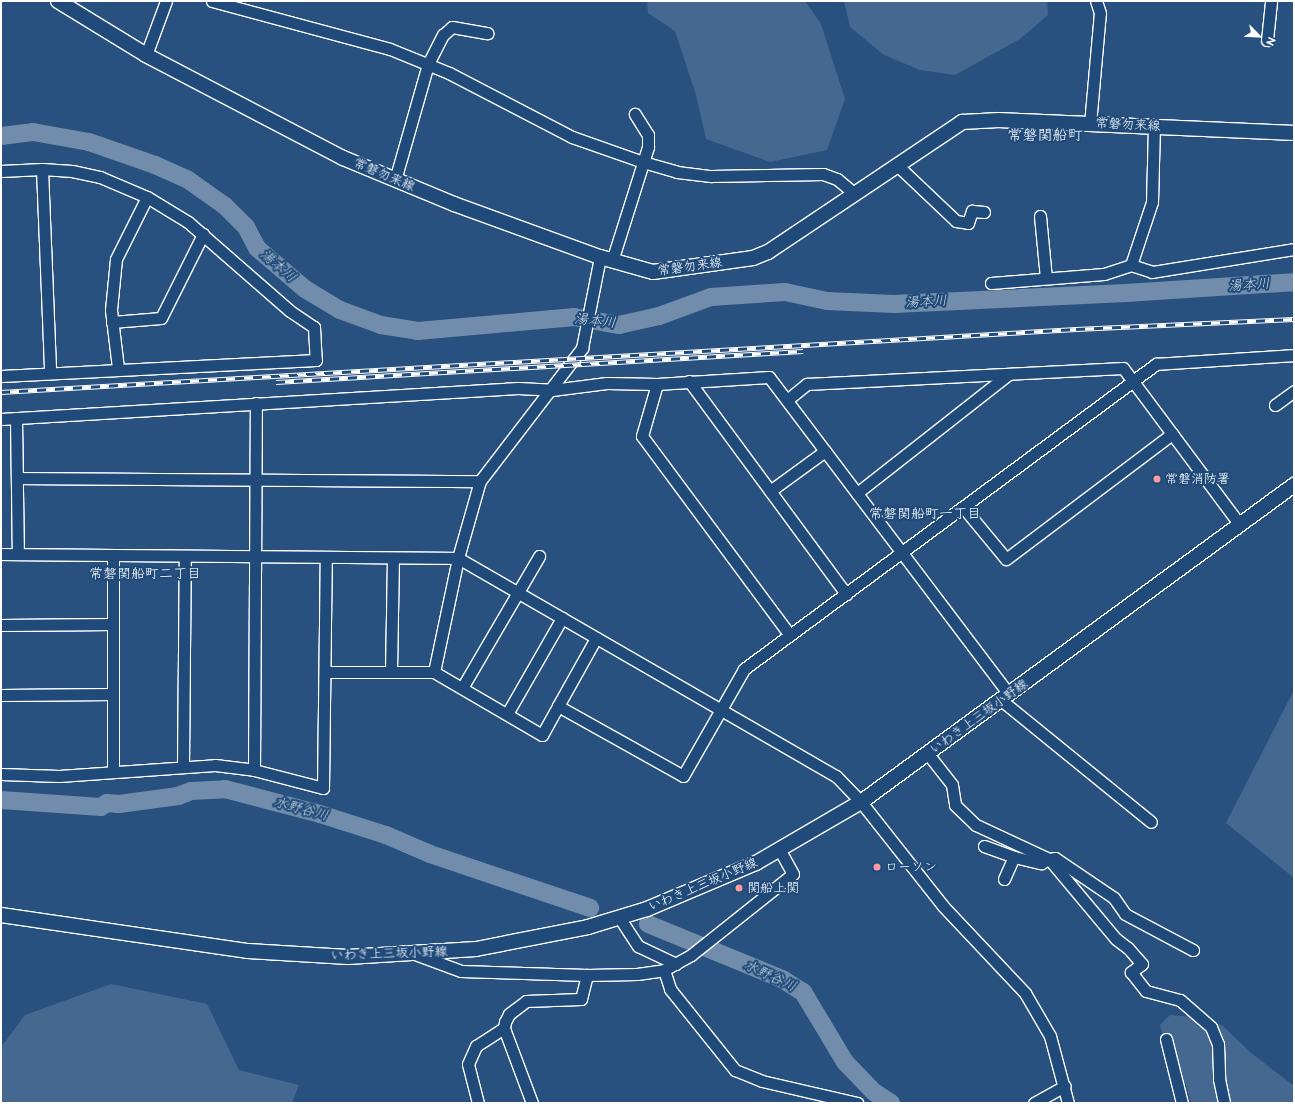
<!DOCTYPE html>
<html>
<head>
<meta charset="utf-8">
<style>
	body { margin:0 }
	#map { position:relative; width:1295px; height:1104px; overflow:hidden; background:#28517f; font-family:"Balsamiq Sans","Klee One",sans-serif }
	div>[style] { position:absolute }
	.green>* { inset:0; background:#446890 }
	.river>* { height:18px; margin:-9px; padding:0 9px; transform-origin:9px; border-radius:9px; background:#718dab }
	.roads { filter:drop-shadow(1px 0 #fff) drop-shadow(-1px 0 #fff) drop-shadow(0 1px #fff) drop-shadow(0 -1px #fff) }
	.minor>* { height:11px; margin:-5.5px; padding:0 5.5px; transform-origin:5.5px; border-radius:5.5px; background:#1f4a7a }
	.major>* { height:14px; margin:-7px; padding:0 7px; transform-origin:7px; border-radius:7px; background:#1f4a7a }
	.rail>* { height:4.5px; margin-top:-2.25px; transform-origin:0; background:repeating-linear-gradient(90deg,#1f4a7a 0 9px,#fff 0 18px); box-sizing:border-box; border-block:1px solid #fff }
	.dots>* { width:11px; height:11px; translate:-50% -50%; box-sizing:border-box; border:2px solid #1f4a7a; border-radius:50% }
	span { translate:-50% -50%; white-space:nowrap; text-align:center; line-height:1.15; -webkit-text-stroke:4px #1f4a7a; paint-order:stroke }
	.street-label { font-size:13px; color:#fff }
	.poi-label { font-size:13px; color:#fff }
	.left { translate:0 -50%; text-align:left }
	.water-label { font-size:14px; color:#d4dde6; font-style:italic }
	.neighbourhood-label { font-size:14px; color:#fff }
	.quarter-label { font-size:15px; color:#fff }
	.frame { position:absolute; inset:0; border:2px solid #fff; pointer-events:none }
	.north { position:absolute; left:1239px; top:16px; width:40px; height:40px; -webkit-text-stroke:3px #1f4a7a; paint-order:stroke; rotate:114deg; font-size:11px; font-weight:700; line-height:16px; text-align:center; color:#fff }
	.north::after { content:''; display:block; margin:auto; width:14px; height:18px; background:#fff; clip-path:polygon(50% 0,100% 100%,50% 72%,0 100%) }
</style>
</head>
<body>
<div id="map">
	<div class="green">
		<div style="clip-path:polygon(647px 1px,805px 1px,821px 24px,845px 99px,827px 150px,770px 162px,706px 139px,696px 95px,675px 31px,648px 13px)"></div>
		<div style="clip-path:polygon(844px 1px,1047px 1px,1048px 15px,1020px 39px,955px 75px,920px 70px,884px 55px,850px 27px)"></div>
		<div style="clip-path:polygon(1294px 690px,1294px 878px,1226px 823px)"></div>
		<div style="clip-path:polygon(111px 984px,207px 1004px,239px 1070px,299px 1085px,292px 1103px,1px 1103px,1px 1047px,25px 1015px)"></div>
		<div style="clip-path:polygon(1170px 1015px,1205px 1018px,1223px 1026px,1250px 1052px,1294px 1086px,1294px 1103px,1191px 1103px,1186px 1085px,1168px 1055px,1160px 1025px)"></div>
	</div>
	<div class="river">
		<div style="left:1px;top:136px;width:32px;rotate:-7deg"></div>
		<div style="left:33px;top:132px;width:57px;rotate:10.1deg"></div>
		<div style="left:89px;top:142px;width:70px;rotate:19.2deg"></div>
		<div style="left:155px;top:165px;width:35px;rotate:24deg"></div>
		<div style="left:187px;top:179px;width:47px;rotate:35.4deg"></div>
		<div style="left:225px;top:206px;width:30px;rotate:45deg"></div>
		<div style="left:246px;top:227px;width:24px;rotate:62deg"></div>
		<div style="left:257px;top:248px;width:63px;rotate:40.5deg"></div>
		<div style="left:305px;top:289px;width:41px;rotate:31deg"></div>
		<div style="left:340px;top:310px;width:44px;rotate:20.1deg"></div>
		<div style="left:381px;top:325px;width:37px;rotate:9deg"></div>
		<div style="left:418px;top:331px;width:157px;rotate:-5.1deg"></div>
		<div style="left:574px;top:317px;width:46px;rotate:10.1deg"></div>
		<div style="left:619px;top:325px;width:41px;rotate:-12.7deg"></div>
		<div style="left:659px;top:316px;width:55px;rotate:-20.1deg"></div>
		<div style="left:711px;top:297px;width:74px;rotate:-3.9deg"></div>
		<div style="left:785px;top:292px;width:43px;rotate:12.1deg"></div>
		<div style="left:827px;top:301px;width:67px;rotate:2.6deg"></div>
		<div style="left:894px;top:304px;width:232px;rotate:-2.7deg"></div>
		<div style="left:1126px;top:293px;width:168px;rotate:-3.7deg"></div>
		<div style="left:1px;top:800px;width:100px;rotate:4deg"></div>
		<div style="left:101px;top:807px;width:7px;rotate:-34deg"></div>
		<div style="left:107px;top:803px;width:12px;rotate:5deg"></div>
		<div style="left:119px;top:804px;width:60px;rotate:-7.7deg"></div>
		<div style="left:178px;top:796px;width:14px;rotate:-21deg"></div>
		<div style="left:191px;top:791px;width:34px;rotate:-3deg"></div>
		<div style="left:225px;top:789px;width:98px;rotate:14.7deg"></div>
		<div style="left:320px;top:814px;width:69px;rotate:17.7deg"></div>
		<div style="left:386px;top:835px;width:48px;rotate:23.4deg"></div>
		<div style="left:430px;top:854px;width:169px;rotate:18.6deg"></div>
		<div style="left:648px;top:924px;width:145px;rotate:22.3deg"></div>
		<div style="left:782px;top:979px;width:25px;rotate:32deg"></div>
		<div style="left:803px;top:992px;width:82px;rotate:59deg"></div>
		<div style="left:845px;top:1062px;width:42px;rotate:46deg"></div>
		<div style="left:874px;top:1092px;width:20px;rotate:33deg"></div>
	</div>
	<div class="roads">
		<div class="minor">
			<div style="left:212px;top:1px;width:184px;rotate:15.1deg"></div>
			<div style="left:390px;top:49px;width:64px;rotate:22.1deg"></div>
			<div style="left:449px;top:73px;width:139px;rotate:27.5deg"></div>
			<div style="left:572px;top:137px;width:75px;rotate:19.4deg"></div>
			<div style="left:643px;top:162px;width:35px;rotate:16deg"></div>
			<div style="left:677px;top:172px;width:34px;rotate:7deg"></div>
			<div style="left:711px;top:176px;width:112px;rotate:-1deg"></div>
			<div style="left:823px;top:174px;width:15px;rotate:20deg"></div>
			<div style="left:837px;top:179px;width:23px;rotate:40deg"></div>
			<div style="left:1267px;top:40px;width:39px;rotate:-84deg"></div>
			<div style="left:146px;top:55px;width:58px;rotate:-69.7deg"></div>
			<div style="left:1090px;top:124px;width:111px;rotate:-84.9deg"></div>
			<div style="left:1100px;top:13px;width:13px;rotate:-108deg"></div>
			<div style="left:897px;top:165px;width:81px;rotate:43.5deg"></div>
			<div style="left:956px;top:221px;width:12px;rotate:9deg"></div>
			<div style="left:968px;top:223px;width:13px;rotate:-72deg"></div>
			<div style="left:972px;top:211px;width:12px;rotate:5deg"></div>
			<div style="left:42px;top:169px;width:203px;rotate:87.7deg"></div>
			<div style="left:1px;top:171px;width:41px;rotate:-2.8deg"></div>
			<div style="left:42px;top:169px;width:30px;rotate:4deg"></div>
			<div style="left:72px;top:171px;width:29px;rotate:12deg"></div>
			<div style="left:100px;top:177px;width:51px;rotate:23.1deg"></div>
			<div style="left:147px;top:197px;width:48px;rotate:31.4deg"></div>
			<div style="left:188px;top:222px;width:135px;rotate:41.1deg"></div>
			<div style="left:290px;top:311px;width:29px;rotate:34deg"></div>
			<div style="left:314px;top:327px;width:33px;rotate:87deg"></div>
			<div style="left:316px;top:360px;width:315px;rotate:177.1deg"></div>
			<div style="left:395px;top:180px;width:121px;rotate:-74.1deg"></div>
			<div style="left:428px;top:64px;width:33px;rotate:-63deg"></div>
			<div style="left:443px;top:35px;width:12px;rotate:-42deg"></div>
			<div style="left:452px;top:27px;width:36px;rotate:10deg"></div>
			<div style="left:1040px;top:216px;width:62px;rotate:84.5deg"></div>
			<div style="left:612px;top:261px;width:120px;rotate:-72.5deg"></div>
			<div style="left:648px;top:147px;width:12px;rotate:-90deg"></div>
			<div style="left:648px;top:135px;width:25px;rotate:-122deg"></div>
			<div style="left:1131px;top:265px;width:66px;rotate:-71.6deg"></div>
			<div style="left:1152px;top:202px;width:75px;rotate:-88.5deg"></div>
			<div style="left:991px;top:283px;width:113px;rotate:-4.6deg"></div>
			<div style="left:1104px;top:274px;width:28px;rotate:-18deg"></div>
			<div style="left:1131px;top:265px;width:22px;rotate:18deg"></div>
			<div style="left:1152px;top:272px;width:144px;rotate:-9.2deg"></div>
			<div style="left:112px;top:322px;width:49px;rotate:-4.7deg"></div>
			<div style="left:161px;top:318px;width:94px;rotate:-63.4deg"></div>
			<div style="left:118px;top:368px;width:58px;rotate:-96.9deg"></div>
			<div style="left:111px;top:310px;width:51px;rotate:-84.4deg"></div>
			<div style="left:116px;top:259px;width:69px;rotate:-63.4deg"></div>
			<div style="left:689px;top:381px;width:265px;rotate:53.6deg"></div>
			<div style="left:657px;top:384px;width:54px;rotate:106.1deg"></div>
			<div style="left:642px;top:436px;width:248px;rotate:53.4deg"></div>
			<div style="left:787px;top:400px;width:26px;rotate:-39deg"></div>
			<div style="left:807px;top:384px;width:316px;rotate:-2.9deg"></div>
			<div style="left:1123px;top:368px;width:196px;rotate:53.3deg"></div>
			<div style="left:1275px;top:405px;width:24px;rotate:-36deg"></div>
			<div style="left:16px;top:418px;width:136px;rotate:89.2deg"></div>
			<div style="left:1px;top:419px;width:518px;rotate:-3.43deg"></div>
			<div style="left:518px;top:388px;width:34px;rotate:3deg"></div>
			<div style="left:552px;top:390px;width:55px;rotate:-7.3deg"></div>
			<div style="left:607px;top:383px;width:50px;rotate:1.1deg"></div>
			<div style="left:657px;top:384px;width:112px;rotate:-3.6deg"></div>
			<div style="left:769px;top:377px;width:398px;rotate:52.9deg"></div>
			<div style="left:17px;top:478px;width:463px;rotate:0.4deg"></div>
			<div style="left:770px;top:491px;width:68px;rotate:-36deg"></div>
			<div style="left:857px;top:493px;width:193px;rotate:-38.1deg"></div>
			<div style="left:963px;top:507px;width:67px;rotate:50.4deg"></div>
			<div style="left:1006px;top:559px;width:208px;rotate:-37deg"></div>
			<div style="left:1px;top:554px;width:457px;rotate:0.5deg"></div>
			<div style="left:458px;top:558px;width:436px;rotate:30deg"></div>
			<div style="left:836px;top:776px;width:36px;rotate:46deg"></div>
			<div style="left:861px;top:802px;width:132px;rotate:51.7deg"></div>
			<div style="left:943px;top:906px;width:120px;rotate:46.7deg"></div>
			<div style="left:1025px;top:993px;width:50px;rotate:59.8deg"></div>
			<div style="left:1050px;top:1036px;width:69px;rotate:75deg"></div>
			<div style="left:1px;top:625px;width:112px;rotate:-0.5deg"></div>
			<div style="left:326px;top:672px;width:108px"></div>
			<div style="left:434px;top:672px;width:125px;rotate:30.3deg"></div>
			<div style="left:542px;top:735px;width:33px;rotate:-61deg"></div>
			<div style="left:558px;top:706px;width:143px;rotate:29.2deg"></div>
			<div style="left:683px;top:776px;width:123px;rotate:-60.3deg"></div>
			<div style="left:744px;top:669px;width:513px;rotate:-36.51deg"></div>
			<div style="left:1156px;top:364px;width:138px;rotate:-3.7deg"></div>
			<div style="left:391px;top:672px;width:114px;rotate:-89deg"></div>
			<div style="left:434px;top:672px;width:116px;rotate:-78.1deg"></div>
			<div style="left:458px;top:558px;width:80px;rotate:-74.1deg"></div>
			<div style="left:480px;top:481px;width:168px;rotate:-52.5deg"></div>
			<div style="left:582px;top:348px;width:93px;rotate:-78.8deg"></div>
			<div style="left:462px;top:688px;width:153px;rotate:-59.7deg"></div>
			<div style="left:1px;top:695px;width:112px;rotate:-0.5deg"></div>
			<div style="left:1001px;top:700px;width:193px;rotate:39.1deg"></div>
			<div style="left:558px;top:706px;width:78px;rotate:-60.8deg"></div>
			<div style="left:507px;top:714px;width:111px;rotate:-60.2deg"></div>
			<div style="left:928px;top:754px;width:39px;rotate:52deg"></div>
			<div style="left:952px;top:785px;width:20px;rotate:81deg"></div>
			<div style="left:955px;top:805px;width:29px;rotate:44deg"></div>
			<div style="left:976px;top:825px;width:81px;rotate:25deg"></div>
			<div style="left:1049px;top:859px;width:6px;rotate:-9deg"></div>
			<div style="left:1055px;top:858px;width:71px;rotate:34.1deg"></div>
			<div style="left:1114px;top:898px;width:19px;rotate:55deg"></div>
			<div style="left:1125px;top:914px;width:77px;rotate:27.9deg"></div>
			<div style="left:183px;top:766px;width:210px;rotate:-89.5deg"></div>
			<div style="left:254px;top:770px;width:367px;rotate:-89.7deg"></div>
			<div style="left:113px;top:771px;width:216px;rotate:-90deg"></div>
			<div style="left:1px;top:774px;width:58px;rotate:2deg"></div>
			<div style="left:59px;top:776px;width:156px;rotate:-4deg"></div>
			<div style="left:215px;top:765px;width:39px;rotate:7deg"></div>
			<div style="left:254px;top:770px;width:71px;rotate:14.6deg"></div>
			<div style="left:323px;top:788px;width:230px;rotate:-89.3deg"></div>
			<div style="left:984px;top:846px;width:32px;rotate:20deg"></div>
			<div style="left:1004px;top:879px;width:24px;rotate:-66deg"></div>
			<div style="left:1014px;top:857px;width:28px;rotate:13deg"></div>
			<div style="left:1041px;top:863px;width:9px;rotate:-27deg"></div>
			<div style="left:1049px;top:859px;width:104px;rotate:50.1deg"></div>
			<div style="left:1116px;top:939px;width:15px;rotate:37deg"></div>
			<div style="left:1128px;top:948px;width:21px;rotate:49deg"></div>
			<div style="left:1142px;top:964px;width:14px;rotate:144deg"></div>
			<div style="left:1131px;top:972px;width:24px;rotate:52deg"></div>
			<div style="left:1146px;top:991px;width:35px;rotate:15deg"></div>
			<div style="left:1180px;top:1000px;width:41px;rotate:41.1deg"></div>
			<div style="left:1211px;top:1027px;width:18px;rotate:68deg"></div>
			<div style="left:1218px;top:1044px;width:35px;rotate:88deg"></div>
			<div style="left:1219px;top:1079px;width:25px;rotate:78deg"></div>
			<div style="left:619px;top:917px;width:35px;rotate:57deg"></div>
			<div style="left:638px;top:946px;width:42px;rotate:25.3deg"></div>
			<div style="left:415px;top:954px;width:49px;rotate:20.3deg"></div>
			<div style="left:461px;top:971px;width:126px;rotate:1.8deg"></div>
			<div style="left:587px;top:975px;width:50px;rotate:-1.1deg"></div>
			<div style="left:637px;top:974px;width:27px;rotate:-8deg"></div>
			<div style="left:664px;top:970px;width:31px;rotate:-29deg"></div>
			<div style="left:691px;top:955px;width:130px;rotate:-38.5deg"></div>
			<div style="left:793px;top:874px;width:26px;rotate:-119deg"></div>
			<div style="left:664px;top:970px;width:20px;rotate:72deg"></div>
			<div style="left:670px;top:989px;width:104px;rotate:51.3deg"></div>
			<div style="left:735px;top:1070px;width:29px;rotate:22deg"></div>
			<div style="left:762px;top:1081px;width:98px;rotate:13deg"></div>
			<div style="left:1166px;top:1039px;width:66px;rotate:76deg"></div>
			<div style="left:478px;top:1103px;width:40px;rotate:-104.4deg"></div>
			<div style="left:468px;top:1064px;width:20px;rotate:-66deg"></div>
			<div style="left:476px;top:1046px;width:33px;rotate:-33deg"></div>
			<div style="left:532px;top:1103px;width:80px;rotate:-110.5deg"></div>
			<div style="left:504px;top:1028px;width:6px;rotate:-81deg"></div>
			<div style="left:505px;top:1022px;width:9px;rotate:-63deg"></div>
			<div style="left:509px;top:1014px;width:21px;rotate:-37deg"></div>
			<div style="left:526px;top:1001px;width:55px;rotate:-2.1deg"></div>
			<div style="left:581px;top:999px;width:25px;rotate:-76deg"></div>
			<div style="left:1034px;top:1103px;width:35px;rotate:-29deg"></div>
		</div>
		<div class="major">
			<div style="left:58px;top:1px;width:103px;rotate:31.5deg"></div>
			<div style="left:146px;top:55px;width:222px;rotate:27.6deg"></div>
			<div style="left:343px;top:158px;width:120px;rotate:22.5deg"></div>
			<div style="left:454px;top:204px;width:155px;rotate:20deg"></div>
			<div style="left:600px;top:257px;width:55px;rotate:15.8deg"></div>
			<div style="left:653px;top:272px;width:101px;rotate:-8deg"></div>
			<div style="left:753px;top:258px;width:16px;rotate:-22deg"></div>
			<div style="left:768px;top:252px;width:234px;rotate:-33.8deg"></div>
			<div style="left:962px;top:122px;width:37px;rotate:-3deg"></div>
			<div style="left:999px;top:120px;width:295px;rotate:2.5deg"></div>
			<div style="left:1px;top:915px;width:250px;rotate:8.3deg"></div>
			<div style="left:248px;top:951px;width:100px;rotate:3.4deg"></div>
			<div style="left:348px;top:957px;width:128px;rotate:-3.6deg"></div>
			<div style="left:476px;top:949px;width:114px;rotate:-11.1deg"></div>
			<div style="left:588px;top:927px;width:62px;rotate:-17deg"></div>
			<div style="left:647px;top:909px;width:118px;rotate:-22.9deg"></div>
			<div style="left:756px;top:863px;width:121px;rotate:-30.2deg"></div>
			<div style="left:861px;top:802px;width:537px;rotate:-36.21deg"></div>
		</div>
	</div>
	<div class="rail">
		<div style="left:276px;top:382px;width:528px;rotate:-3.37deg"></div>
		<div style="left:1px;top:392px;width:1077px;rotate:-3.35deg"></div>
		<div style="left:1076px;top:329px;width:218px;rotate:-2.6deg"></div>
	</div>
	<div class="dots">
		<div style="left:1157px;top:479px;background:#ff9aa2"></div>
		<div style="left:877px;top:867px;background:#ff9aa2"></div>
		<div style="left:739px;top:888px;background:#ff9aa2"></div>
	</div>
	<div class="street-label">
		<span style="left:1128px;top:125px;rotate:3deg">常磐勿来線</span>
		<span style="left:384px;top:175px;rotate:23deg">常磐勿来線</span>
		<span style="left:690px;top:267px;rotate:-8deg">常磐勿来線</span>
		<span style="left:979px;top:717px;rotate:-36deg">いわき上三坂小野線</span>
		<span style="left:703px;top:885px;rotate:-23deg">いわき上三坂小野線</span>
		<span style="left:389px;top:954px;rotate:-2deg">いわき上三坂小野線</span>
	</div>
	<div class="poi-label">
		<span class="left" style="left:1165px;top:479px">常磐消防署</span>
		<span class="left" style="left:885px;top:867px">ローソン</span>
		<span class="left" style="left:747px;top:888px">関船上関</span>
	</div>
	<div class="water-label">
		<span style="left:278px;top:266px;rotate:41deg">湯本川</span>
		<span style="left:1249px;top:285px;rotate:-4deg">湯本川</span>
		<span style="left:926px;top:302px;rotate:-3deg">湯本川</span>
		<span style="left:595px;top:321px;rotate:6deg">湯本川</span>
		<span style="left:301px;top:809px;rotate:15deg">水野谷川</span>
		<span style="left:770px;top:976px;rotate:25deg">水野谷川</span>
	</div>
	<div class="neighbourhood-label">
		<span style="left:925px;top:514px">常磐関船町一丁目</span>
		<span style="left:145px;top:574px">常磐関船町二丁目</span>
	</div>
	<div class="quarter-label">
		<span style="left:1045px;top:136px">常磐関船町</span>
	</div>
	<div class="frame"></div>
	<div class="north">N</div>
</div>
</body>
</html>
